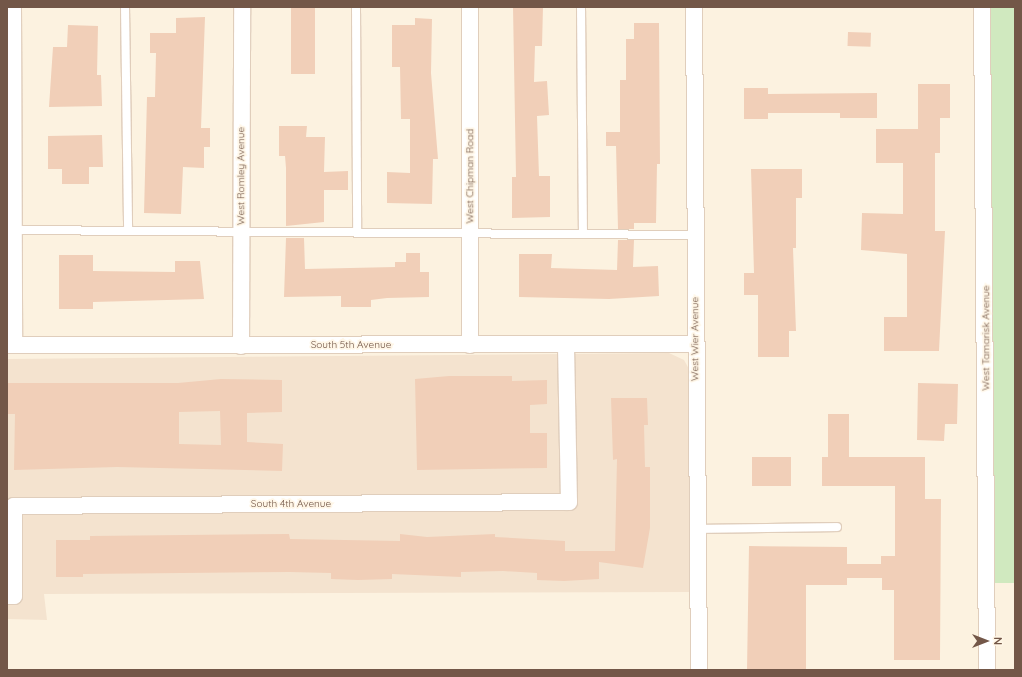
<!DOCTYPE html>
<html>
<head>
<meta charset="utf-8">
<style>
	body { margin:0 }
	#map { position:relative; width:1022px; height:677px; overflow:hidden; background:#fcf2e0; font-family:Quicksand,sans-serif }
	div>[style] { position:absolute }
	.residential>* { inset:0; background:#f4e3cf }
	.green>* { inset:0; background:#d0e9bf }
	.building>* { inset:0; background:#f1cfb8; transform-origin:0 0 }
	.roads { filter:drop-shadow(1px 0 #e0cebc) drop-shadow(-1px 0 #e0cebc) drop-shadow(0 1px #e0cebc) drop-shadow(0 -1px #e0cebc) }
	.lane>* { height:8px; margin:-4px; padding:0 4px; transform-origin:4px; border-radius:4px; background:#fff }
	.street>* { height:16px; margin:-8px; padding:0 8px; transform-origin:8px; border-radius:8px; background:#fff }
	span { translate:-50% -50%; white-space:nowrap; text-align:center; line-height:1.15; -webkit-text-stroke:3.5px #fff6e6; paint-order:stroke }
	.street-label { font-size:10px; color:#735748 }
	.frame { position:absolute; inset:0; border:8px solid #735748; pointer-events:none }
	.north { position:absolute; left:966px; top:621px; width:40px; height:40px; -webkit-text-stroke:3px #fff6e6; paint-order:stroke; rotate:90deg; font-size:11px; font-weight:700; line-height:16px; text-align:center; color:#735748 }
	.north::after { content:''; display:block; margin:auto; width:14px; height:18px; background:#735748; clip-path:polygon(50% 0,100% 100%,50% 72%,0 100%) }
</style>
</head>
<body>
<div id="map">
	<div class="residential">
		<div style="clip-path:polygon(669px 353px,684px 360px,689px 369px,691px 592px,44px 594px,47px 620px,7px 619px,7px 359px)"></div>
	</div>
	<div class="green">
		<div style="clip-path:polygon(982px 7px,1015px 7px,1015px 583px,987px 583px)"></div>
	</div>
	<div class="building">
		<div style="left:291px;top:7px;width:24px;height:67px"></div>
		<div style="clip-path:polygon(513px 7px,543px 7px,542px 46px,535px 46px,534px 82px,547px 81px,549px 115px,537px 116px,539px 176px,550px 176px,550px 217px,512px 218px,512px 177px,516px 177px)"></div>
		<div style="clip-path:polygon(205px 17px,201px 128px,210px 128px,210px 147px,204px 147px,204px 168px,183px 167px,181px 214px,144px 213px,147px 97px,155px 97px,156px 53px,150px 53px,150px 33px,176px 33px,176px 18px)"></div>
		<div style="clip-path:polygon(415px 18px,432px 19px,431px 73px,438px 159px,433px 159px,432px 204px,387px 203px,387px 172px,410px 173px,410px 119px,401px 119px,400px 67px,392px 67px,392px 25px,415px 25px)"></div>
		<div style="clip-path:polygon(634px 23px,659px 23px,660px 164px,657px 164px,656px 223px,634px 223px,634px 229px,618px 229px,616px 146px,606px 146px,606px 132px,620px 132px,620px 80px,626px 80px,626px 39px,634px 39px)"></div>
		<div style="clip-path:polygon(68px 25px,98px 26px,97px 75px,101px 75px,102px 106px,49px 107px,53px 47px,67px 47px)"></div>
		<div style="left:848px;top:32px;width:23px;height:14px;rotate:2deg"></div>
		<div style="clip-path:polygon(918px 84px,950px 84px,950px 118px,940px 118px,940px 153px,935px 153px,935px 231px,945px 231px,939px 351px,884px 351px,884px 317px,907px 317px,907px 254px,861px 250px,862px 213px,903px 214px,903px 163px,876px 163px,876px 129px,918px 129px)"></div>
		<div style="clip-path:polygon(744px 88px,768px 88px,768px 94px,877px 93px,877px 118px,840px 118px,840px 113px,768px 113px,768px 119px,744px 119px)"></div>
		<div style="clip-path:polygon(279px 126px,307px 126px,306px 137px,325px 137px,324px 172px,348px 171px,348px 190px,324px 190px,324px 222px,286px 226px,286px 168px,285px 156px,279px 156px)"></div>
		<div style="clip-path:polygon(102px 135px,103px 167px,89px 167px,89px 184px,62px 184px,62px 169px,48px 169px,48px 136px)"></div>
		<div style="clip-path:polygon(751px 169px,802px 169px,802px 198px,796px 198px,796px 248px,793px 248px,796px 331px,789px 331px,789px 357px,758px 357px,758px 295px,744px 295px,744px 273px,754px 273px)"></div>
		<div style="clip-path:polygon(286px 238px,304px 238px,305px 269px,395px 267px,395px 262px,406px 262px,406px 253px,420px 253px,420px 272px,429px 272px,429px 297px,387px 298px,371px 300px,371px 307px,341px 307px,341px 296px,284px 297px)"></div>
		<div style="clip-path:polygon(618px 240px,634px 240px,633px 267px,658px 266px,659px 296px,609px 299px,519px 297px,519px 254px,552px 254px,551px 268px,617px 270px)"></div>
		<div style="clip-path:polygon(59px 255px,93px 255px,93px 271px,175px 272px,175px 261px,200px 261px,204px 299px,93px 302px,93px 309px,59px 309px)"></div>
		<div style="clip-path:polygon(449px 376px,512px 376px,512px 381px,547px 380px,547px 404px,530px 405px,530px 433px,547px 433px,547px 468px,417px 470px,415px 379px)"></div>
		<div style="clip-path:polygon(evenodd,221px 379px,282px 380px,282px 412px,247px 413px,247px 442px,283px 444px,282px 471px,117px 467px,14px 470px,15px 414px,7px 414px,7px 383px,178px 383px,221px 379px,220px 411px,221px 445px,179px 444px,179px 412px,220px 411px)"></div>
		<div style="clip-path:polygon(918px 383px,958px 384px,957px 424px,945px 424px,944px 441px,917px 440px)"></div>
		<div style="clip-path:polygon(611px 398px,647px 398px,648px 425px,644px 425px,645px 467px,650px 467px,650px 528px,643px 568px,599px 562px,599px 579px,564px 581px,537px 580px,537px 573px,503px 571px,461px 572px,461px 577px,392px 574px,392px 579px,358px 580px,331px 579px,331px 573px,290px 572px,83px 574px,83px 577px,56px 577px,56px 540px,90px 540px,90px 536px,289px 534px,290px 539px,400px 541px,400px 534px,427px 537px,495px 534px,495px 537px,565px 541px,565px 551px,615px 551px,617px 459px,613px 460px)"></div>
		<div style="clip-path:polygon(828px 414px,849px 414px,849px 457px,925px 457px,925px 499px,941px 499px,940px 660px,894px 660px,894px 590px,882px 590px,882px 578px,847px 578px,847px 585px,806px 585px,806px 670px,747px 670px,749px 546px,847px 547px,847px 564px,881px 564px,881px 556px,895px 556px,895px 486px,822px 486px,822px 457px,828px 457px)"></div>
		<div style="left:752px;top:457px;width:39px;height:29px"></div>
	</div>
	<div class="roads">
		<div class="lane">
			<div style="left:125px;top:7px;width:223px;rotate:89.2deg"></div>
			<div style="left:356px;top:7px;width:225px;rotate:89.7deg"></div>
			<div style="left:581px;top:7px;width:227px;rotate:89.5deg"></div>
			<div style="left:12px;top:230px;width:684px;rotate:0.42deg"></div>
			<div style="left:697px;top:529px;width:140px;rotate:-0.8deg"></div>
		</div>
		<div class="street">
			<div style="left:13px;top:7px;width:338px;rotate:89.8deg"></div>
			<div style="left:694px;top:7px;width:663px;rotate:89.57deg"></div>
			<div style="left:982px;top:7px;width:663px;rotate:89.57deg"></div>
			<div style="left:7px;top:345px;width:688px;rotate:-0.08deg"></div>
			<div style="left:470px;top:345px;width:338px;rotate:-90deg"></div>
			<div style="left:241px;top:346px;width:339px;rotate:-89.8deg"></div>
			<div style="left:7px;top:596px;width:7px"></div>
			<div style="left:14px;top:596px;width:90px;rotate:-90deg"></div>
			<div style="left:14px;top:506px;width:555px;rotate:-0.41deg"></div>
			<div style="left:569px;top:502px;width:157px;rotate:-91.1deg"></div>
		</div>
	</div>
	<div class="street-label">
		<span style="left:241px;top:176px;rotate:-90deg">West Romley Avenue</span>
		<span style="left:470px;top:176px;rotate:-90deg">West Chipman Road</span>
		<span style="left:986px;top:338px;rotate:-90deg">West Tamarisk Avenue</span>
		<span style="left:695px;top:339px;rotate:-90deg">West Wier Avenue</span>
		<span style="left:351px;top:345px">South 5th Avenue</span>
		<span style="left:291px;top:504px">South 4th Avenue</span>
	</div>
	<div class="frame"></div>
	<div class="north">N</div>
</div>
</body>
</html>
